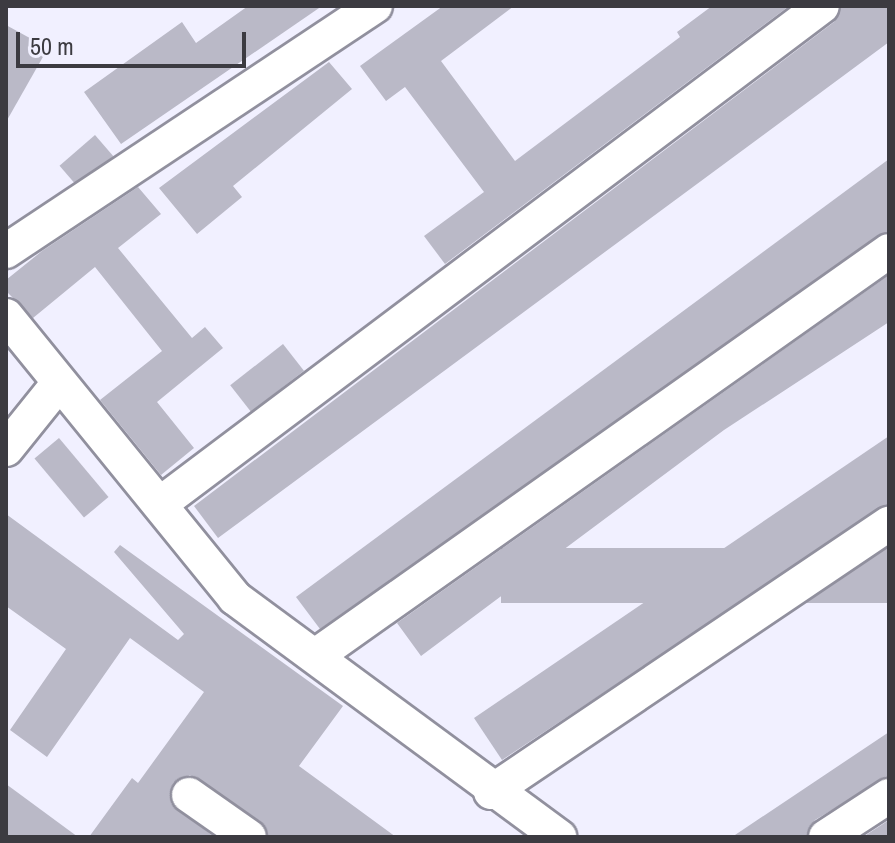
<!DOCTYPE html>
<html>
<head>
<meta charset="utf-8">
<style>
	body { margin:0 }
	#map { position:relative; width:895px; height:843px; overflow:hidden; background:#f1f0ff; font-family:"Archivo Narrow",sans-serif }
	div>[style] { position:absolute }
	.building>* { inset:0; background:#bab9c7; transform-origin:0 0 }
	.roads { filter:drop-shadow(2px 0 #91909e) drop-shadow(-2px 0 #91909e) drop-shadow(0 2px #91909e) drop-shadow(0 -2px #91909e) }
	.minor>* { height:34px; margin:-17px; padding:0 17px; transform-origin:17px; border-radius:17px; background:#fff }
	span { translate:-50% -50%; white-space:nowrap; text-align:center; line-height:1.15; -webkit-text-stroke:6px #f1f0ff; paint-order:stroke }
	.frame { position:absolute; inset:0; border:8px solid #3c3b41; pointer-events:none }
	.scale { position:absolute; left:16px; top:32px; width:230px; height:36px; box-sizing:border-box; border:4px solid #3c3b41; border-top:0; padding-left:10px; font-size:24px; line-height:28px; white-space:nowrap; color:#3c3b41; -webkit-text-stroke:6px #f1f0ff; paint-order:stroke }
</style>
</head>
<body>
<div id="map">
	<div class="building">
		<div style="clip-path:polygon(248px 6px,322px 6px,121px 144px,84px 92px,182px 22px,196px 43px)"></div>
		<div style="clip-path:polygon(443px 6px,514px 6px,441px 61px,515px 161px,680px 37px,677px 32px,712px 6px,789px 6px,445px 264px,424px 236px,484px 192px,405px 87px,386px 101px,360px 66px)"></div>
		<div style="clip-path:polygon(842px 6px,889px 6px,889px 42px,218px 538px,194px 506px,834px 22px)"></div>
		<div style="clip-path:polygon(6px 25px,48px 48px,6px 122px)"></div>
		<div style="clip-path:polygon(329px 62px,352px 89px,233px 186px,242px 197px,197px 234px,159px 188px)"></div>
		<div style="left:95px;top:135px;width:28px;height:47px;rotate:49deg"></div>
		<div style="clip-path:polygon(889px 159px,889px 231px,320px 629px,296px 597px)"></div>
		<div style="clip-path:polygon(138px 187px,161px 214px,118px 248px,192px 338px,205px 327px,223px 348px,157px 402px,194px 448px,161px 475px,100px 400px,162px 351px,95px 267px,33px 318px,6px 291px,6px 280px,42px 251px)"></div>
		<div style="clip-path:polygon(889px 275px,889px 322px,724px 430px,421px 656px,397px 623px)"></div>
		<div style="left:283px;top:344px;width:34px;height:67px;rotate:52deg"></div>
		<div style="clip-path:polygon(889px 436px,889px 504px,502px 760px,474px 718px)"></div>
		<div style="left:59px;top:438px;width:77px;height:32px;rotate:50deg"></div>
		<div style="clip-path:polygon(6px 514px,178px 640px,184px 634px,114px 552px,120px 545px,343px 706px,299px 766px,396px 837px,269px 837px,260px 821px,190px 775px,173px 783px,171px 803px,214px 837px,89px 837px,132px 778px,138px 783px,204px 692px,130px 638px,47px 757px,10px 730px,66px 649px,6px 606px)"></div>
		<div style="left:889px;top:548px;width:55px;height:388px;rotate:90deg"></div>
		<div style="clip-path:polygon(889px 732px,889px 776px,815px 820px,806px 837px,732px 837px)"></div>
		<div style="clip-path:polygon(6px 784px,78px 837px,6px 837px)"></div>
		<div style="clip-path:polygon(889px 820px,889px 837px,863px 837px)"></div>
	</div>
	<div class="roads">
		<div class="minor">
			<div style="left:6px;top:251px;width:443px;rotate:-33.6deg"></div>
			<div style="left:6px;top:316px;width:363px;rotate:50.9deg"></div>
			<div style="left:235px;top:598px;width:403px;rotate:36.4deg"></div>
			<div style="left:6px;top:449px;width:85px;rotate:-51.2deg"></div>
			<div style="left:160px;top:504px;width:828px;rotate:-36.95deg"></div>
			<div style="left:317px;top:655px;width:700px;rotate:-35.23deg"></div>
			<div style="left:491px;top:792px;width:480px;rotate:-34deg"></div>
			<div style="left:189px;top:795px;width:73px;rotate:35deg"></div>
			<div style="left:826px;top:837px;width:75px;rotate:-33.1deg"></div>
		</div>
	</div>
	<div class="frame"></div>
	<div class="scale">50 m</div>
</div>
</body>
</html>
